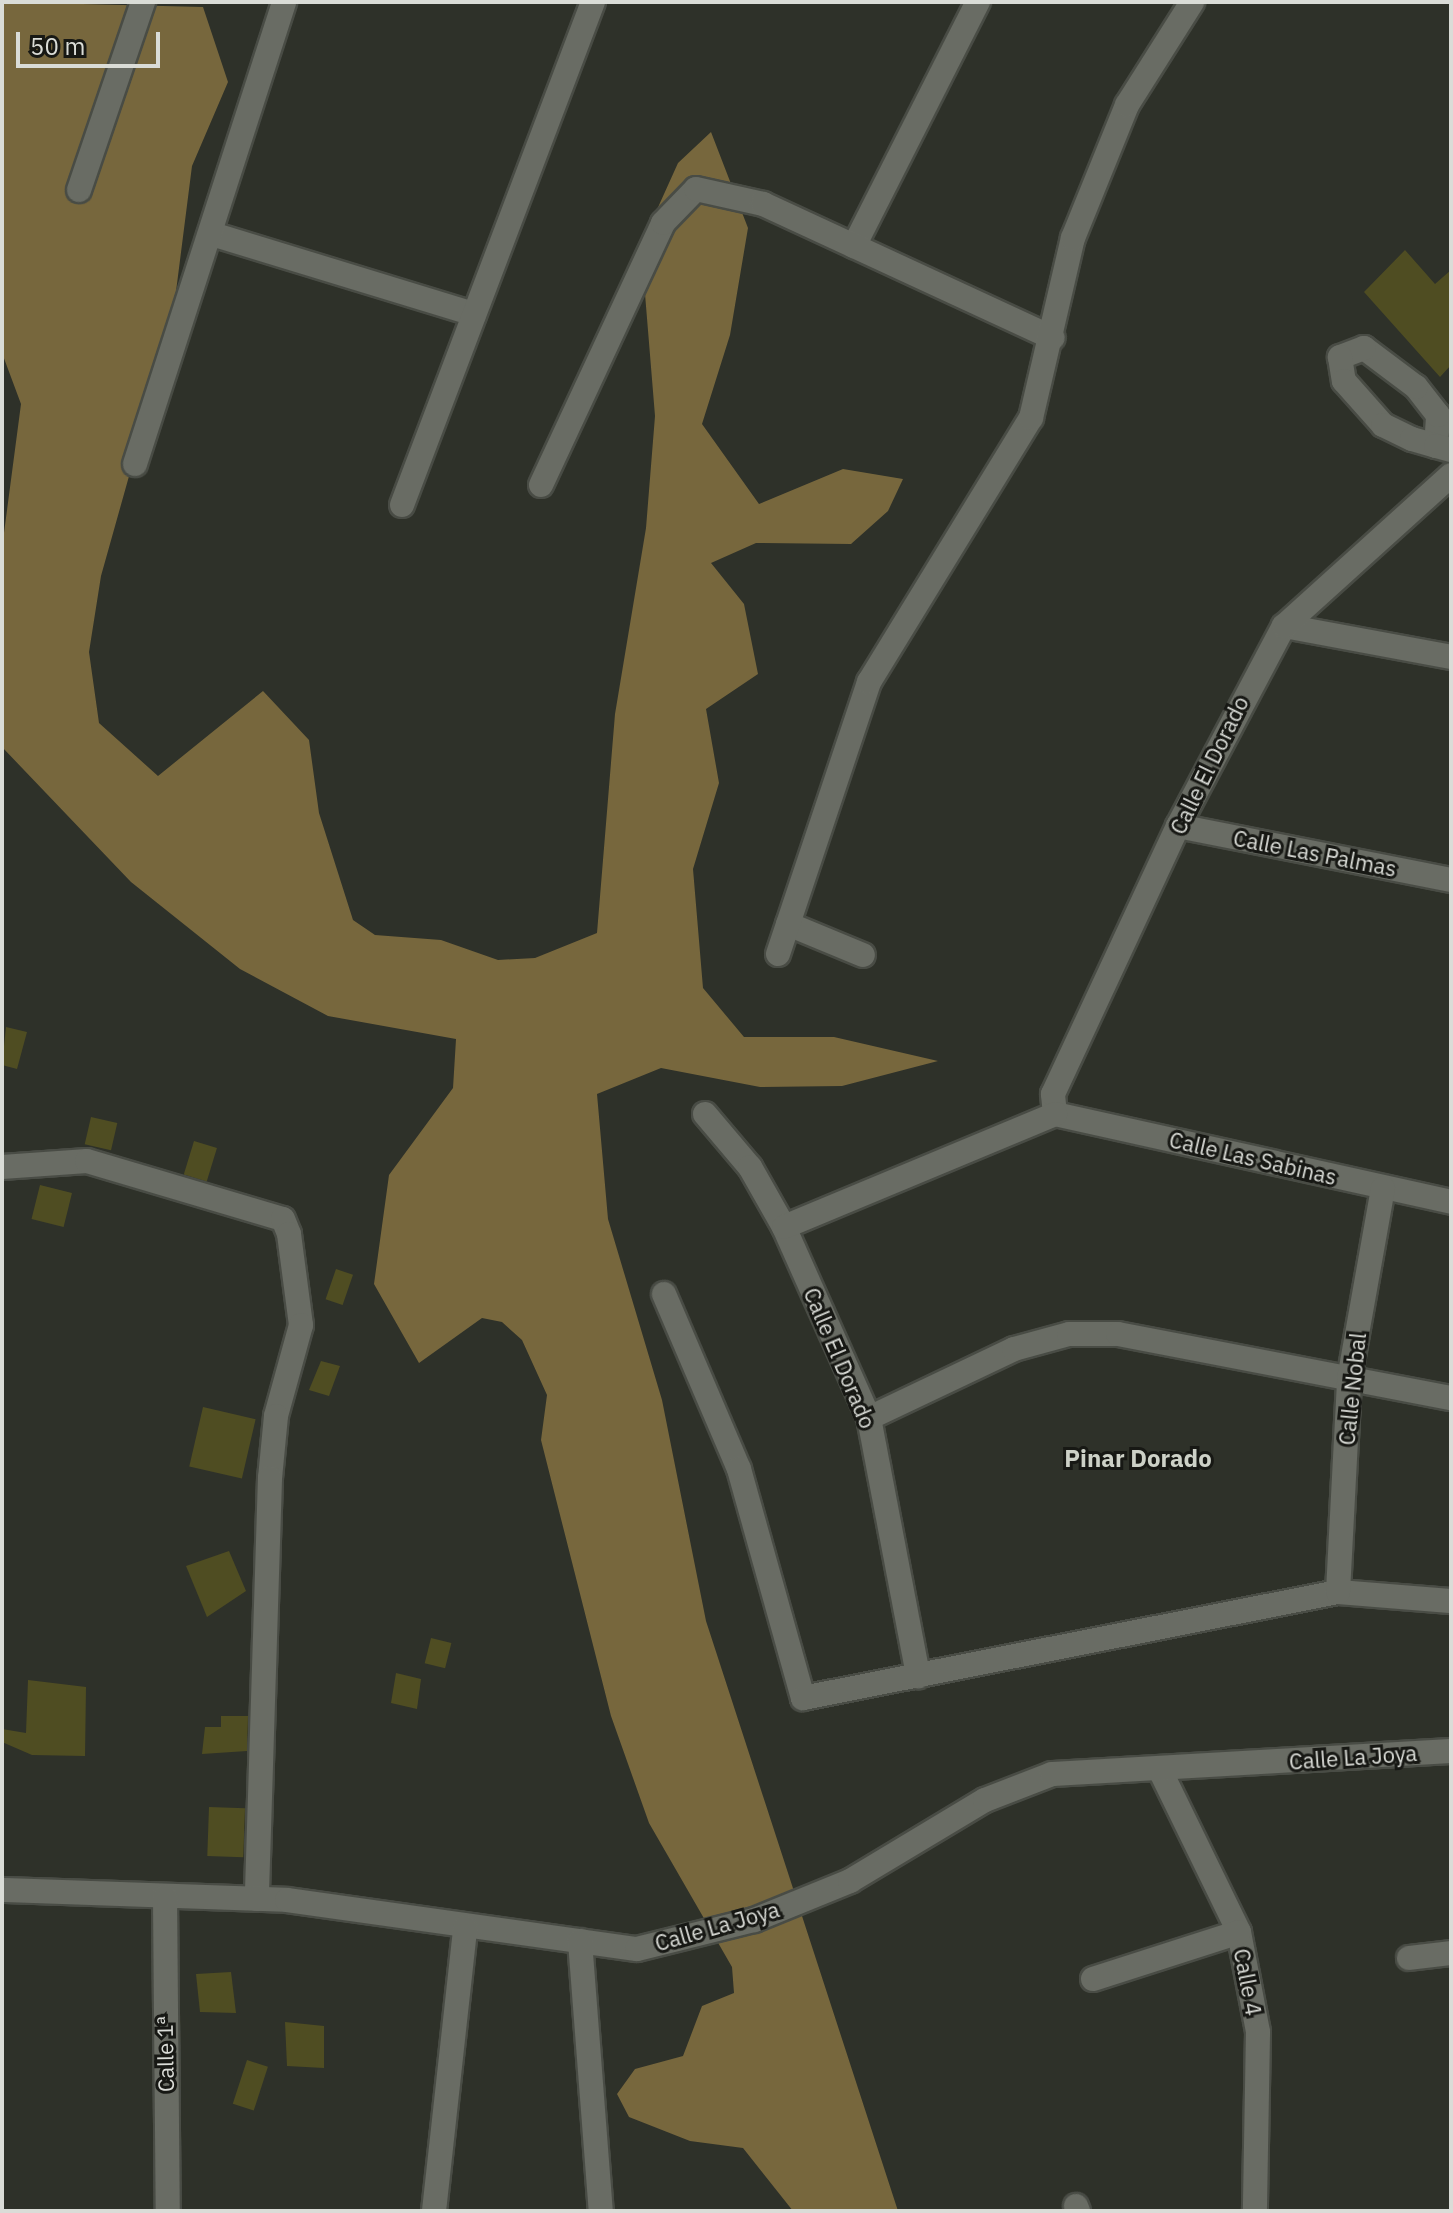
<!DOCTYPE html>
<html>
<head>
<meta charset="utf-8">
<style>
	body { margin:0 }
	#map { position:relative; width:1453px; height:2213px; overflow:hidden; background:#2e3129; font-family:"IBM Plex Sans",sans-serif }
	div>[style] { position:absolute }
	.forest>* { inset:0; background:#77673d }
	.building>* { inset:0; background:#4f4d22; transform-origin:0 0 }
	.roads { filter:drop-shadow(2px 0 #494c45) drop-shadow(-2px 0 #494c45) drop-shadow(0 2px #494c45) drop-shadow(0 -2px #494c45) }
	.minor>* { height:24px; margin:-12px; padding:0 12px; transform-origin:12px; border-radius:12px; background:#696c64 }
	span { translate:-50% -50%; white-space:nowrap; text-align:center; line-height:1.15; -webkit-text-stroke:6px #171814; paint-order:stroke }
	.street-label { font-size:22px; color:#dadcd7 }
	.neighbourhood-label { font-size:24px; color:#cdd1c7; font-weight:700 }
	.frame { position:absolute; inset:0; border:4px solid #dadcd7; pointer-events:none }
	.scale { position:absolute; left:16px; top:32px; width:144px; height:36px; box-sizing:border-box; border:4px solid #dadcd7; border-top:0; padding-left:10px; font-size:24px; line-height:28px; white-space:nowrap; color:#dadcd7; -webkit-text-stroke:6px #171814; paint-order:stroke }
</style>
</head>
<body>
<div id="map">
	<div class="forest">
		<div style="clip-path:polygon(2px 2px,203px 7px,228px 82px,192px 166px,172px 323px,101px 576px,89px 652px,99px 723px,158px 776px,263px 691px,309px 740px,319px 813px,353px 920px,375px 935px,441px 940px,498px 960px,535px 958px,597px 933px,615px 714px,646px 528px,655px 416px,641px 245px,678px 163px,711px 132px,748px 228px,730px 335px,702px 424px,759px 504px,843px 469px,903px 479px,888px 511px,851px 544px,756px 543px,711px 563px,744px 604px,758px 674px,706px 709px,719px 783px,693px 869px,703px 988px,744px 1037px,834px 1037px,938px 1061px,842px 1086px,760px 1087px,661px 1068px,597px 1094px,608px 1219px,662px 1400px,706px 1621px,898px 2211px,793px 2211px,743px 2148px,690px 2141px,629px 2117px,617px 2094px,635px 2069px,683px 2056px,702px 2006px,734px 1993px,732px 1967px,649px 1823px,611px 1716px,541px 1440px,547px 1395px,522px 1340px,502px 1322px,482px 1318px,419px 1363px,374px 1284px,389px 1175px,453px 1088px,456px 1039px,328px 1016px,240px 969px,131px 882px,2px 747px,2px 548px,21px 404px,2px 353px)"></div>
	</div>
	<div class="building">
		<div style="clip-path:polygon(1405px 250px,1435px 284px,1451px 270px,1451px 365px,1440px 377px,1364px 292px)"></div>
		<div style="clip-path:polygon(6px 1027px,27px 1032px,17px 1069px,2px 1065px)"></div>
		<div style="left:91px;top:1117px;width:27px;height:28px;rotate:13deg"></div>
		<div style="left:194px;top:1141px;width:24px;height:35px;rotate:17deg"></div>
		<div style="left:40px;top:1185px;width:33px;height:35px;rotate:14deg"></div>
		<div style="left:336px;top:1269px;width:18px;height:32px;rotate:19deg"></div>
		<div style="clip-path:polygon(321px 1361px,340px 1366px,329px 1396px,309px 1390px)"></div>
		<div style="left:203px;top:1407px;width:54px;height:61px;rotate:13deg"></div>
		<div style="clip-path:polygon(229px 1551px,246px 1591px,207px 1617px,186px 1566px)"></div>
		<div style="left:431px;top:1638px;width:21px;height:26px;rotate:14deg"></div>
		<div style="clip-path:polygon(396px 1673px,421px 1679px,417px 1709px,391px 1703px)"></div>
		<div style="clip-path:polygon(28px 1680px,86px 1687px,85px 1756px,32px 1755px,2px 1742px,2px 1729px,26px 1733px)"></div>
		<div style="clip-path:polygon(221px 1716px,248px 1716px,247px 1751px,202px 1754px,205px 1727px,221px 1727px)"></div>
		<div style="left:209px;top:1807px;width:36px;height:49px;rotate:2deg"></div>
		<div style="clip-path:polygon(231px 1972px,236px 2013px,200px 2012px,196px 1974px)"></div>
		<div style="clip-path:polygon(285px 2022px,324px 2026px,324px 2068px,287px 2066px)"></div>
		<div style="left:247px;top:2060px;width:22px;height:46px;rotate:18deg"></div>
	</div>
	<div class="roads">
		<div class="minor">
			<div style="left:79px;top:190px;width:199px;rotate:-71.2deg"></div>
			<div style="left:212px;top:234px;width:274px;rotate:17deg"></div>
			<div style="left:854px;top:246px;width:274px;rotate:-63.1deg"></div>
			<div style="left:1436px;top:446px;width:31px;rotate:-86deg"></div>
			<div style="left:1438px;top:415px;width:36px;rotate:-128deg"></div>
			<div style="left:1416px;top:387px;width:65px;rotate:-143.1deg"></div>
			<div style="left:1364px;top:348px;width:26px;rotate:159deg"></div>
			<div style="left:1340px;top:357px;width:24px;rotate:81deg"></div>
			<div style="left:1344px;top:381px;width:59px;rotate:48.4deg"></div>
			<div style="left:1383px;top:425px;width:32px;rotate:26deg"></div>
			<div style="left:1412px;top:439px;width:25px;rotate:16deg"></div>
			<div style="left:1436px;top:446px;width:16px;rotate:15deg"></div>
			<div style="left:135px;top:464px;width:485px;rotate:-72.1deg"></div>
			<div style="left:541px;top:485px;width:289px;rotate:-65deg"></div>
			<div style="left:663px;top:223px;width:47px;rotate:-45.9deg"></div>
			<div style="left:696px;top:189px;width:69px;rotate:12.6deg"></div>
			<div style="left:763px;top:204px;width:319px;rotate:24.8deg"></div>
			<div style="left:402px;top:505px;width:538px;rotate:-69.21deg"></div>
			<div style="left:1284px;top:626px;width:170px;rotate:10.5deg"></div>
			<div style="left:1178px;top:826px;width:278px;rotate:11.2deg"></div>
			<div style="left:788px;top:924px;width:81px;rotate:22.5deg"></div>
			<div style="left:778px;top:954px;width:287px;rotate:-71.5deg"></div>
			<div style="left:869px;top:682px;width:310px;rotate:-58.5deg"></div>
			<div style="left:1031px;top:418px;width:185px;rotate:-76.9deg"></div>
			<div style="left:1073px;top:238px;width:144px;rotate:-67.9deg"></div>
			<div style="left:1127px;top:105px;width:122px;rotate:-57.7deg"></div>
			<div style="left:705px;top:1114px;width:70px;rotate:49.7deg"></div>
			<div style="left:750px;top:1167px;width:69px;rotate:60.5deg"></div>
			<div style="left:784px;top:1227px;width:209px;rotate:66deg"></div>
			<div style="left:869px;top:1418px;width:263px;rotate:79.2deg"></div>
			<div style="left:1055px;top:1114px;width:20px;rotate:-96deg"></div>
			<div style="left:1053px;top:1094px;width:296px;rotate:-65deg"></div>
			<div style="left:1178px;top:826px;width:226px;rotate:-62.1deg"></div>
			<div style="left:1284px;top:626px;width:225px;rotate:-42.1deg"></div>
			<div style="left:1055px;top:1114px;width:406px;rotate:12.5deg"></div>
			<div style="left:2px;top:1167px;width:85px;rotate:-4deg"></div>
			<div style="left:87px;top:1161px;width:204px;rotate:16.5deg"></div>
			<div style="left:283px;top:1219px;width:16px;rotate:68deg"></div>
			<div style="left:289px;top:1234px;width:92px;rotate:82.5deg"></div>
			<div style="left:301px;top:1325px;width:94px;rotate:105.4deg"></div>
			<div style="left:276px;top:1416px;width:62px;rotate:95.5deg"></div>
			<div style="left:270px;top:1478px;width:421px;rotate:91.8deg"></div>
			<div style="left:784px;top:1227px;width:294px;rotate:-22.6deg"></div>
			<div style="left:664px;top:1294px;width:190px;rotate:66.8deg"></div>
			<div style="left:739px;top:1469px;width:238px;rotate:74.4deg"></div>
			<div style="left:803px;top:1698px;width:545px;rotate:-11.21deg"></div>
			<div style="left:1338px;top:1592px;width:113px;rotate:4.6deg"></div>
			<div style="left:869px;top:1418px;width:161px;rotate:-25.4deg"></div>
			<div style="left:1014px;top:1349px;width:57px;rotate:-15.3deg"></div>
			<div style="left:1069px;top:1334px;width:49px"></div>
			<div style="left:1118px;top:1334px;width:339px;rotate:10.9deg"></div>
			<div style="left:1338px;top:1592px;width:213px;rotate:-87deg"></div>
			<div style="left:1349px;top:1379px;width:194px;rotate:-79.9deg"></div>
			<div style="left:1160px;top:1770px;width:180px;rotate:64deg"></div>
			<div style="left:1239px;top:1932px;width:102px;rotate:79.2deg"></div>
			<div style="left:1258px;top:2032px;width:179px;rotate:91deg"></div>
			<div style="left:2px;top:1890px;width:285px;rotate:2deg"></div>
			<div style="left:287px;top:1900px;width:353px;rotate:8deg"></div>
			<div style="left:637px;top:1949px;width:121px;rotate:-13.9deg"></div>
			<div style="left:754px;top:1920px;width:104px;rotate:-22.1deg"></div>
			<div style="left:850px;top:1881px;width:157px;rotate:-31deg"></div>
			<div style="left:985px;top:1800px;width:72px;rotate:-21.2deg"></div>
			<div style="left:1052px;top:1774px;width:400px;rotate:-3.3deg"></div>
			<div style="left:165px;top:1897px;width:314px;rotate:89.5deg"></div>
			<div style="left:580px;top:1941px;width:271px;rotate:85.6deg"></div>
			<div style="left:1409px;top:1958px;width:42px;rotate:-6.8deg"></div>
			<div style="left:1093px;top:1979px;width:153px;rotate:-17.8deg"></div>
			<div style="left:1076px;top:2206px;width:5px;rotate:68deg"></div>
			<div style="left:434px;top:2211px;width:285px;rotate:-83.7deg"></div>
		</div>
	</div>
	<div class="street-label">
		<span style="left:1209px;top:765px;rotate:-64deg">Calle El Dorado</span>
		<span style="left:1315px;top:853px;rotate:11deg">Calle Las Palmas</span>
		<span style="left:1253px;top:1158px;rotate:13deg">Calle Las Sabinas</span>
		<span style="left:840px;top:1358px;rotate:67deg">Calle El Dorado</span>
		<span style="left:1352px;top:1389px;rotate:-84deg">Calle Nobal</span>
		<span style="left:1353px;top:1757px;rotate:-4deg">Calle La Joya</span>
		<span style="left:717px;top:1926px;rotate:-16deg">Calle La Joya</span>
		<span style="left:1248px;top:1982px;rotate:79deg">Calle 4</span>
		<span style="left:165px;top:2054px;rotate:-91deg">Calle 1ª</span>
	</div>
	<div class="neighbourhood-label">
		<span style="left:1138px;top:1459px">Pinar Dorado</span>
	</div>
	<div class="frame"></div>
	<div class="scale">50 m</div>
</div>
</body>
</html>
